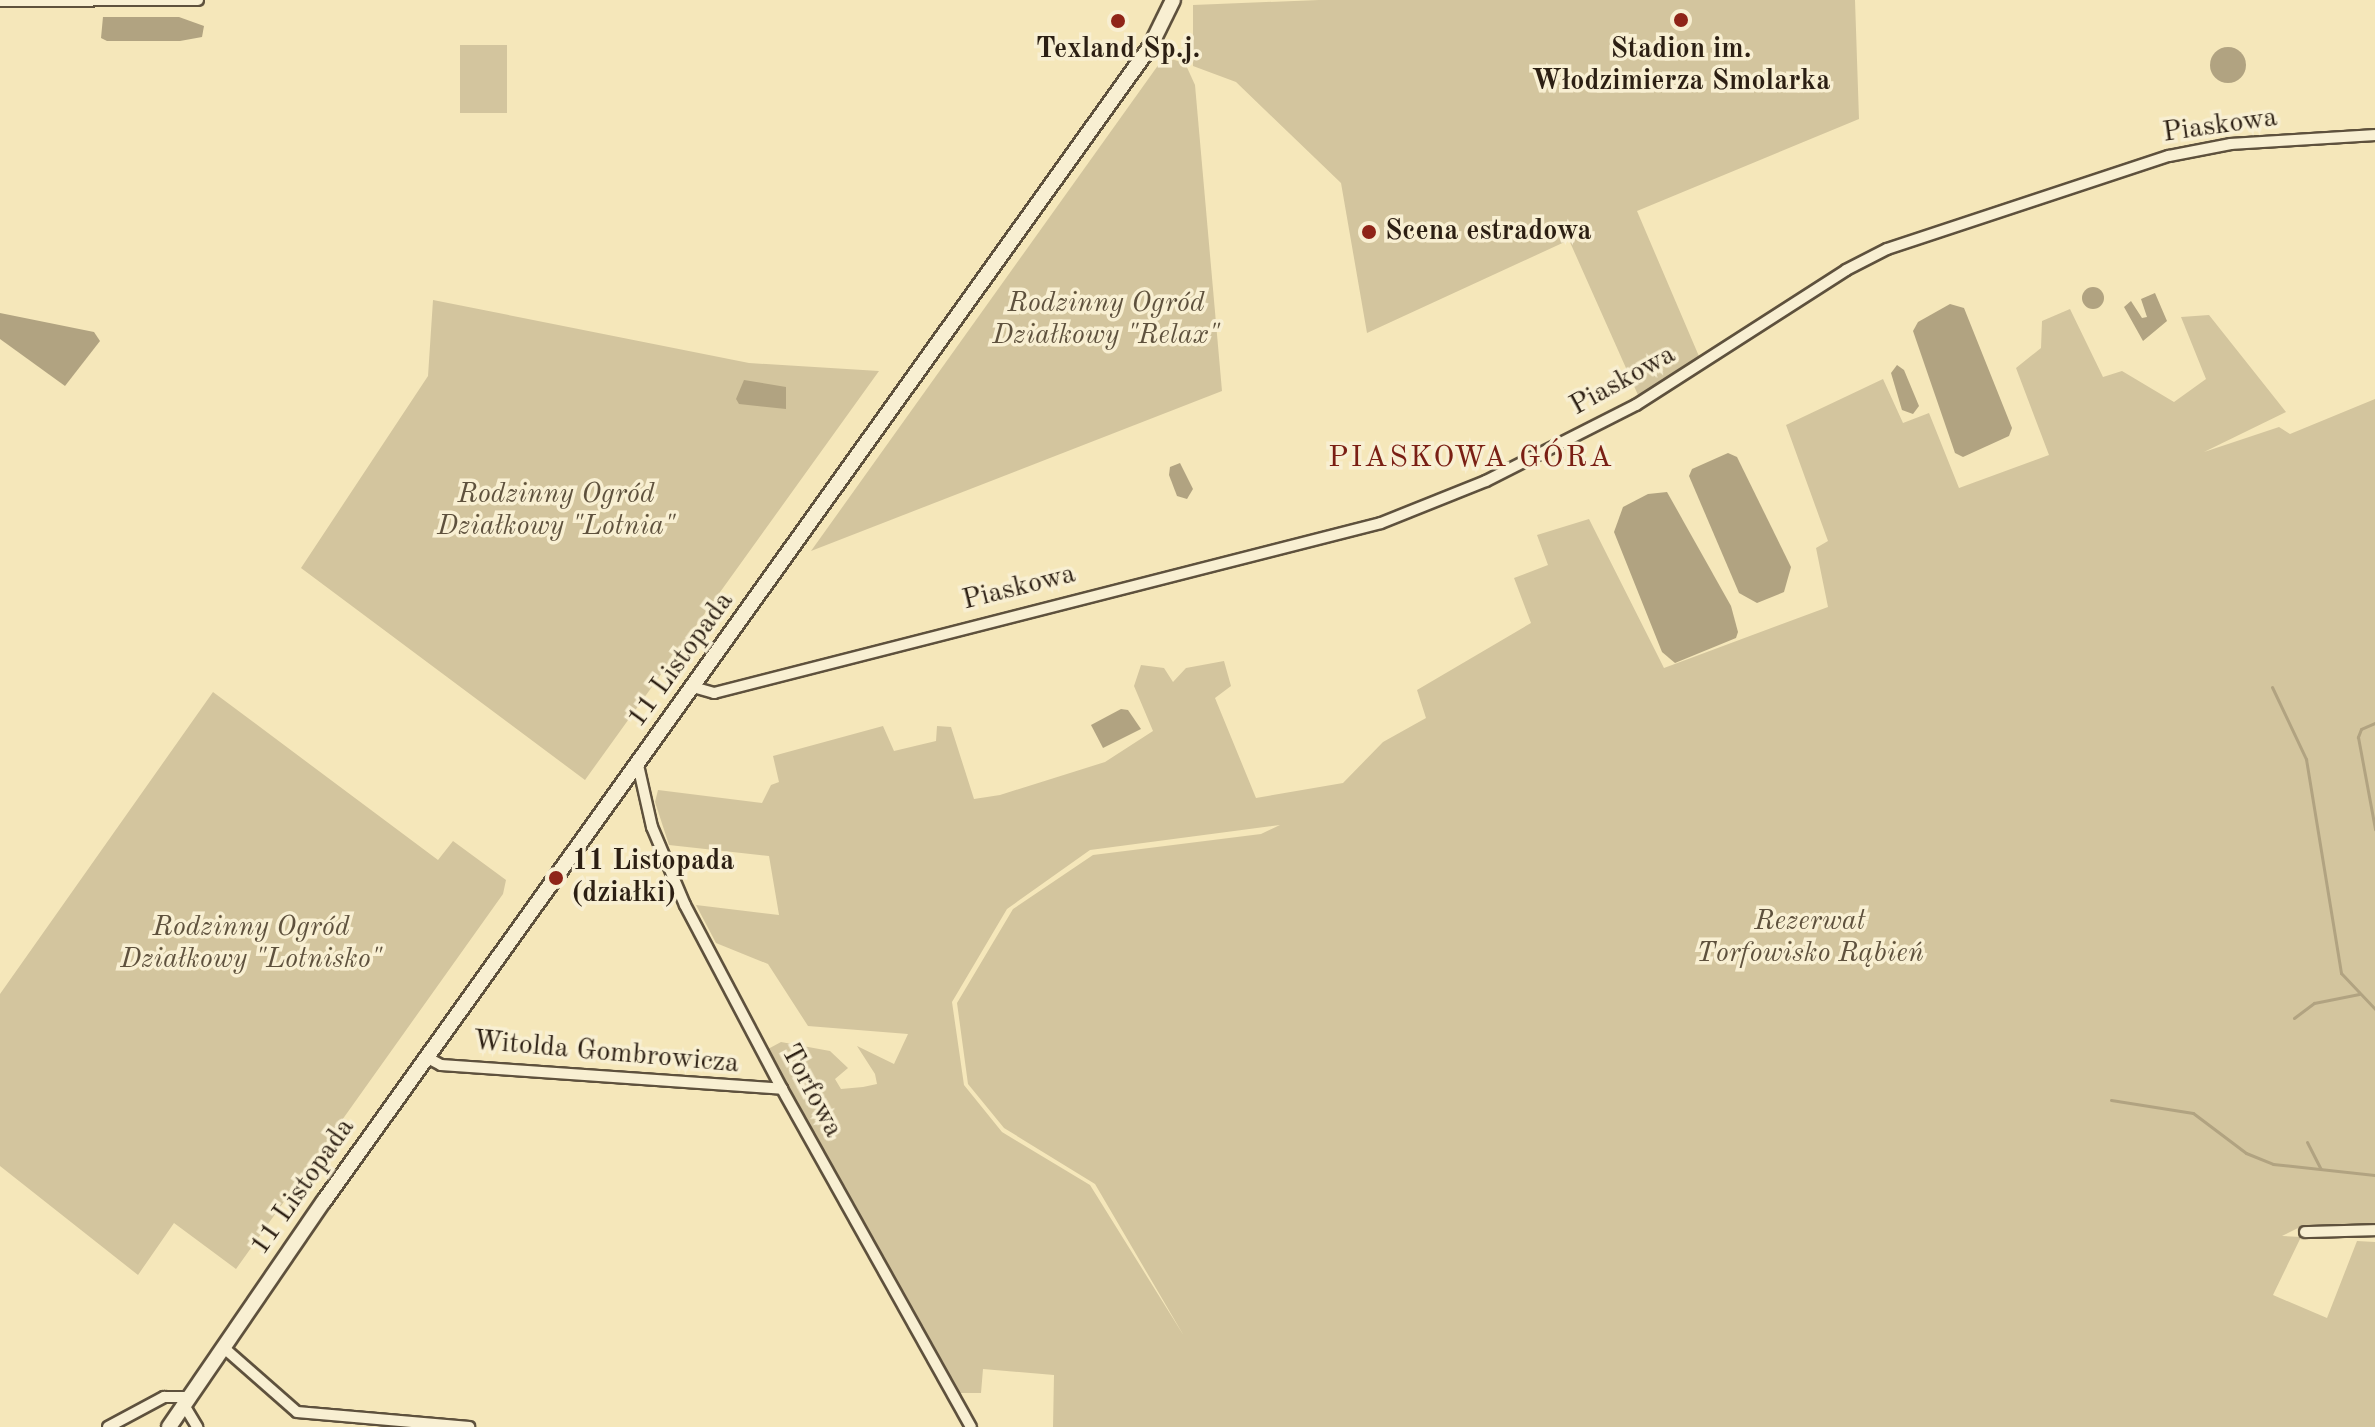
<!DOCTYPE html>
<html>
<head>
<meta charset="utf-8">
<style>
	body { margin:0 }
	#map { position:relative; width:2375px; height:1427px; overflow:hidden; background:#f5e7ba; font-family:"Old Standard TT",serif }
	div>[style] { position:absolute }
	.green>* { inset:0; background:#d3c59e; transform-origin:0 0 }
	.water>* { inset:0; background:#b1a381 }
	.round { border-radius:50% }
	.stream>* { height:3px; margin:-1.5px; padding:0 1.5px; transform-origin:1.5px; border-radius:1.5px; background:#b1a381 }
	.roads { filter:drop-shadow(2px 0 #5e513d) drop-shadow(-2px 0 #5e513d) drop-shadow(0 2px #5e513d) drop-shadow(0 -2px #5e513d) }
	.street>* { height:10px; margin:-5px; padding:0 5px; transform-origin:5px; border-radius:5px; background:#f8efd2 }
	.secondary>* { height:14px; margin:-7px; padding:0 7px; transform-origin:7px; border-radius:7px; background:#f8efd2 }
	.dots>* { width:22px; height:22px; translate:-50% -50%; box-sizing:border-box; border:4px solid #f8efd2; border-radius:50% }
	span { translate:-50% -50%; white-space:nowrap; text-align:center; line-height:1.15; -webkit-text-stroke:7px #f8efd2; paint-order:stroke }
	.poi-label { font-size:28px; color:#2c1f13; font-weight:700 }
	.left { translate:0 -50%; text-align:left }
	.street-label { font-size:28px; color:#2c1f13 }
	.park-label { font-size:28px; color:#5e513d; font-style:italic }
	.neighbourhood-label { font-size:30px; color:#7a1f14; letter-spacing:2px }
</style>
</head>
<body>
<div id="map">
	<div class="green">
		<div style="clip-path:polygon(1319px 0,1855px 0,1859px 119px,1637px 211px,1701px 361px,1638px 395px,1569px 240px,1367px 333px,1341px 183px,1236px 82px,1193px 66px,1193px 5px)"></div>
		<div style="left:460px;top:45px;width:47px;height:68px"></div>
		<div style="clip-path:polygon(1164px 57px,1185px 63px,1195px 85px,1222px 391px,811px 551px)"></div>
		<div style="clip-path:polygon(433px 300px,749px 363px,879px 371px,585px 780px,301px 568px,428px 376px)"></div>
		<div style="clip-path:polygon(evenodd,2070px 309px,2103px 377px,2122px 371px,2174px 402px,2206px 379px,2181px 317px,2209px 315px,2286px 412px,2204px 452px,2279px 427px,2290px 434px,2375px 399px,2375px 1223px,2304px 1225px,2282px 1236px,2301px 1237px,2273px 1295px,2327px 1318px,2357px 1241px,2375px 1242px,2375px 1427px,1053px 1427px,1054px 1375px,983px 1369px,981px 1393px,957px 1393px,768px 1049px,781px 1042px,830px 1051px,848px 1068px,835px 1079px,841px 1089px,863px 1087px,877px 1084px,875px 1074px,857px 1046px,894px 1064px,908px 1034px,808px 1026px,768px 964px,716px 943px,696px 905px,779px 915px,769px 856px,669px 845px,655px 802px,658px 790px,762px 803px,771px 785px,779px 782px,773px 756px,883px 726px,894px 751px,936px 741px,937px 726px,951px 727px,974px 799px,1000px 795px,1105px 762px,1153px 731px,1134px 686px,1141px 665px,1164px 668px,1173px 682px,1186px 668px,1224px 661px,1231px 686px,1215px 698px,1256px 798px,1343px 783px,1383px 742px,1426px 718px,1417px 690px,1531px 623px,1514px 578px,1548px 565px,1537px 535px,1589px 519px,1664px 668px,1828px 607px,1816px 548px,1828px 541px,1786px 425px,1883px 379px,1903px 423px,1929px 413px,1959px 488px,2049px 455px,2016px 368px,2041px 348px,2042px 321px,2070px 309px,1280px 825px,1261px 834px,1093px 855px,1013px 909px,957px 1003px,968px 1084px,1004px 1128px,1095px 1184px,1184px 1336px,1090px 1185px,1002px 1132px,964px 1085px,952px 1002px,1007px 909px,1090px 850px,1280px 825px)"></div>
		<div style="clip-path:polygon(213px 692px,438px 860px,453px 841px,506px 880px,503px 894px,236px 1269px,174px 1223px,138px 1275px,0 1166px,0 994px)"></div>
	</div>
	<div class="water">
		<div style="clip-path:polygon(103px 17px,179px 17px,204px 26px,202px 37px,180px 41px,107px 41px,101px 38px)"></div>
		<div class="round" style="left:2210px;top:47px;width:36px;height:36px"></div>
		<div class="round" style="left:2082px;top:287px;width:22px;height:22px"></div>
		<div style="clip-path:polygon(2155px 293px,2167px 321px,2143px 341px,2124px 307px,2131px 301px,2142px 318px,2147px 317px,2141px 299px)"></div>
		<div style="clip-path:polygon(1950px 304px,1964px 308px,2012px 428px,2009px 436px,1963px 457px,1955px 453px,1913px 331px,1918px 322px)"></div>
		<div style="clip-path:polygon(0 313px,94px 332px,100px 341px,65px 386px,0 339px)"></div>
		<div style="clip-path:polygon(1897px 365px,1904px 370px,1919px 406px,1913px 414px,1902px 410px,1891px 373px)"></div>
		<div style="clip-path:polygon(744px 380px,786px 387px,786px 409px,739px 404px,736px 399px)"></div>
		<div style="clip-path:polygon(1728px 453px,1737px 457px,1791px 567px,1784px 592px,1757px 603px,1739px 593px,1689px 476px,1692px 469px)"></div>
		<div style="clip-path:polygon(1180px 463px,1193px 489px,1187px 499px,1177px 496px,1169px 475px,1170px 467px)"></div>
		<div style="clip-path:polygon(1667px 492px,1731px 606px,1738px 632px,1736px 638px,1675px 663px,1662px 652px,1614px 532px,1623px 507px,1648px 494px)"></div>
		<div style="clip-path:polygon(1121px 709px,1128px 710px,1141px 729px,1103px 748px,1091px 725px)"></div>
	</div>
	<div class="stream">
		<div style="left:2272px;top:687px;width:80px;rotate:64.7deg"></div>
		<div style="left:2306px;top:759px;width:217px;rotate:80.7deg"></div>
		<div style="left:2341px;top:973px;width:50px;rotate:46.6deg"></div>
		<div style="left:2375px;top:723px;width:15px;rotate:157deg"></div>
		<div style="left:2361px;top:729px;width:9px;rotate:111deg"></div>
		<div style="left:2358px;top:737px;width:94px;rotate:79.5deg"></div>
		<div style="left:2294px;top:1018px;width:25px;rotate:-37deg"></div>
		<div style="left:2314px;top:1003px;width:46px;rotate:-11.3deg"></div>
		<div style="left:2111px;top:1100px;width:83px;rotate:9deg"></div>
		<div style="left:2193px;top:1113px;width:66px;rotate:37deg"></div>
		<div style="left:2246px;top:1153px;width:29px;rotate:22deg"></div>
		<div style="left:2273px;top:1164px;width:103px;rotate:6.2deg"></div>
		<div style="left:2307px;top:1142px;width:30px;rotate:63deg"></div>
	</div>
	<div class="roads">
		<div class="street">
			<div style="left:0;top:1px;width:198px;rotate:-0.3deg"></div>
			<div style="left:693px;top:687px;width:22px;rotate:16deg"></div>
			<div style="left:714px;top:693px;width:688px;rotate:-14.3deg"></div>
			<div style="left:1381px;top:523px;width:113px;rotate:-21.8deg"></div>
			<div style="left:1486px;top:481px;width:168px;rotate:-26.9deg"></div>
			<div style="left:1636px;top:405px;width:250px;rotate:-32.7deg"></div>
			<div style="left:1846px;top:270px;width:46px;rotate:-27.1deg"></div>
			<div style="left:1887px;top:249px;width:297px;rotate:-18.3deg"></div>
			<div style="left:2169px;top:156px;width:63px;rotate:-11deg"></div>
			<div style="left:2231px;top:144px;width:144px;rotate:-3.6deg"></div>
			<div style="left:638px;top:765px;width:64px;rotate:77.3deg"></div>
			<div style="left:652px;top:827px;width:85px;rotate:67.1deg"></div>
			<div style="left:685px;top:905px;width:208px;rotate:62.2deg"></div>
			<div style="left:782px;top:1089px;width:387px;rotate:60.8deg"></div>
			<div style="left:428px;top:1058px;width:15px;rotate:28deg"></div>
			<div style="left:441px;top:1065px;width:342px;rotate:4deg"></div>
			<div style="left:2305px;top:1232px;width:70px;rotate:-1.6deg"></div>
			<div style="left:223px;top:1347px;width:98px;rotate:41.3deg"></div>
			<div style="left:297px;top:1412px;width:173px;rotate:5deg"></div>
			<div style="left:184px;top:1405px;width:26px;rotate:59deg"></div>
			<div style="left:108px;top:1427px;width:64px;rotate:-28.2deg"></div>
			<div style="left:164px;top:1397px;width:25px"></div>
		</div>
		<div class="secondary">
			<div style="left:169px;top:1427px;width:274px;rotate:-55.6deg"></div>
			<div style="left:324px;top:1201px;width:1419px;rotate:-54.41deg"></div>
			<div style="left:1150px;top:47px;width:52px;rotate:-63.9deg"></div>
		</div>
	</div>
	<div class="dots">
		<div style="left:1681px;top:20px;background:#8f2418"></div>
		<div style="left:1118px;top:21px;background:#8f2418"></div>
		<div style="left:1369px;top:232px;background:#8f2418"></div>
		<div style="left:556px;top:878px;background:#8f2418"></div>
	</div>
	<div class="poi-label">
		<span style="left:1118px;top:50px">Texland Sp.j.</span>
		<span style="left:1681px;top:66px">Stadion im.<br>Włodzimierza Smolarka</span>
		<span class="left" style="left:1385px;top:232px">Scena estradowa</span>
		<span class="left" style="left:572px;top:878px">11 Listopada<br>(działki)</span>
	</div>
	<div class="street-label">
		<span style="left:2220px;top:126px;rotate:-8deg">Piaskowa</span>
		<span style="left:1623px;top:381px;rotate:-29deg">Piaskowa</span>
		<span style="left:1019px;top:588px;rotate:-14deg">Piaskowa</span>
		<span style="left:681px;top:660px;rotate:-54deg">11 Listopada</span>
		<span style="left:606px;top:1053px;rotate:5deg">Witolda Gombrowicza</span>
		<span style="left:811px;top:1091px;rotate:62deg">Torfowa</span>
		<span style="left:303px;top:1187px;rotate:-55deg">11 Listopada</span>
	</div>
	<div class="park-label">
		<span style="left:1106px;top:320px">Rodzinny Ogród<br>Działkowy "Relax"</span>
		<span style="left:556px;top:511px">Rodzinny Ogród<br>Działkowy "Lotnia"</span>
		<span style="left:1810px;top:938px">Rezerwat<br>Torfowisko Rąbień</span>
		<span style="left:251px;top:944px">Rodzinny Ogród<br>Działkowy "Lotnisko"</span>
	</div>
	<div class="neighbourhood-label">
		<span style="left:1471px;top:458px">PIASKOWA GÓRA</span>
	</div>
</div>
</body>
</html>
